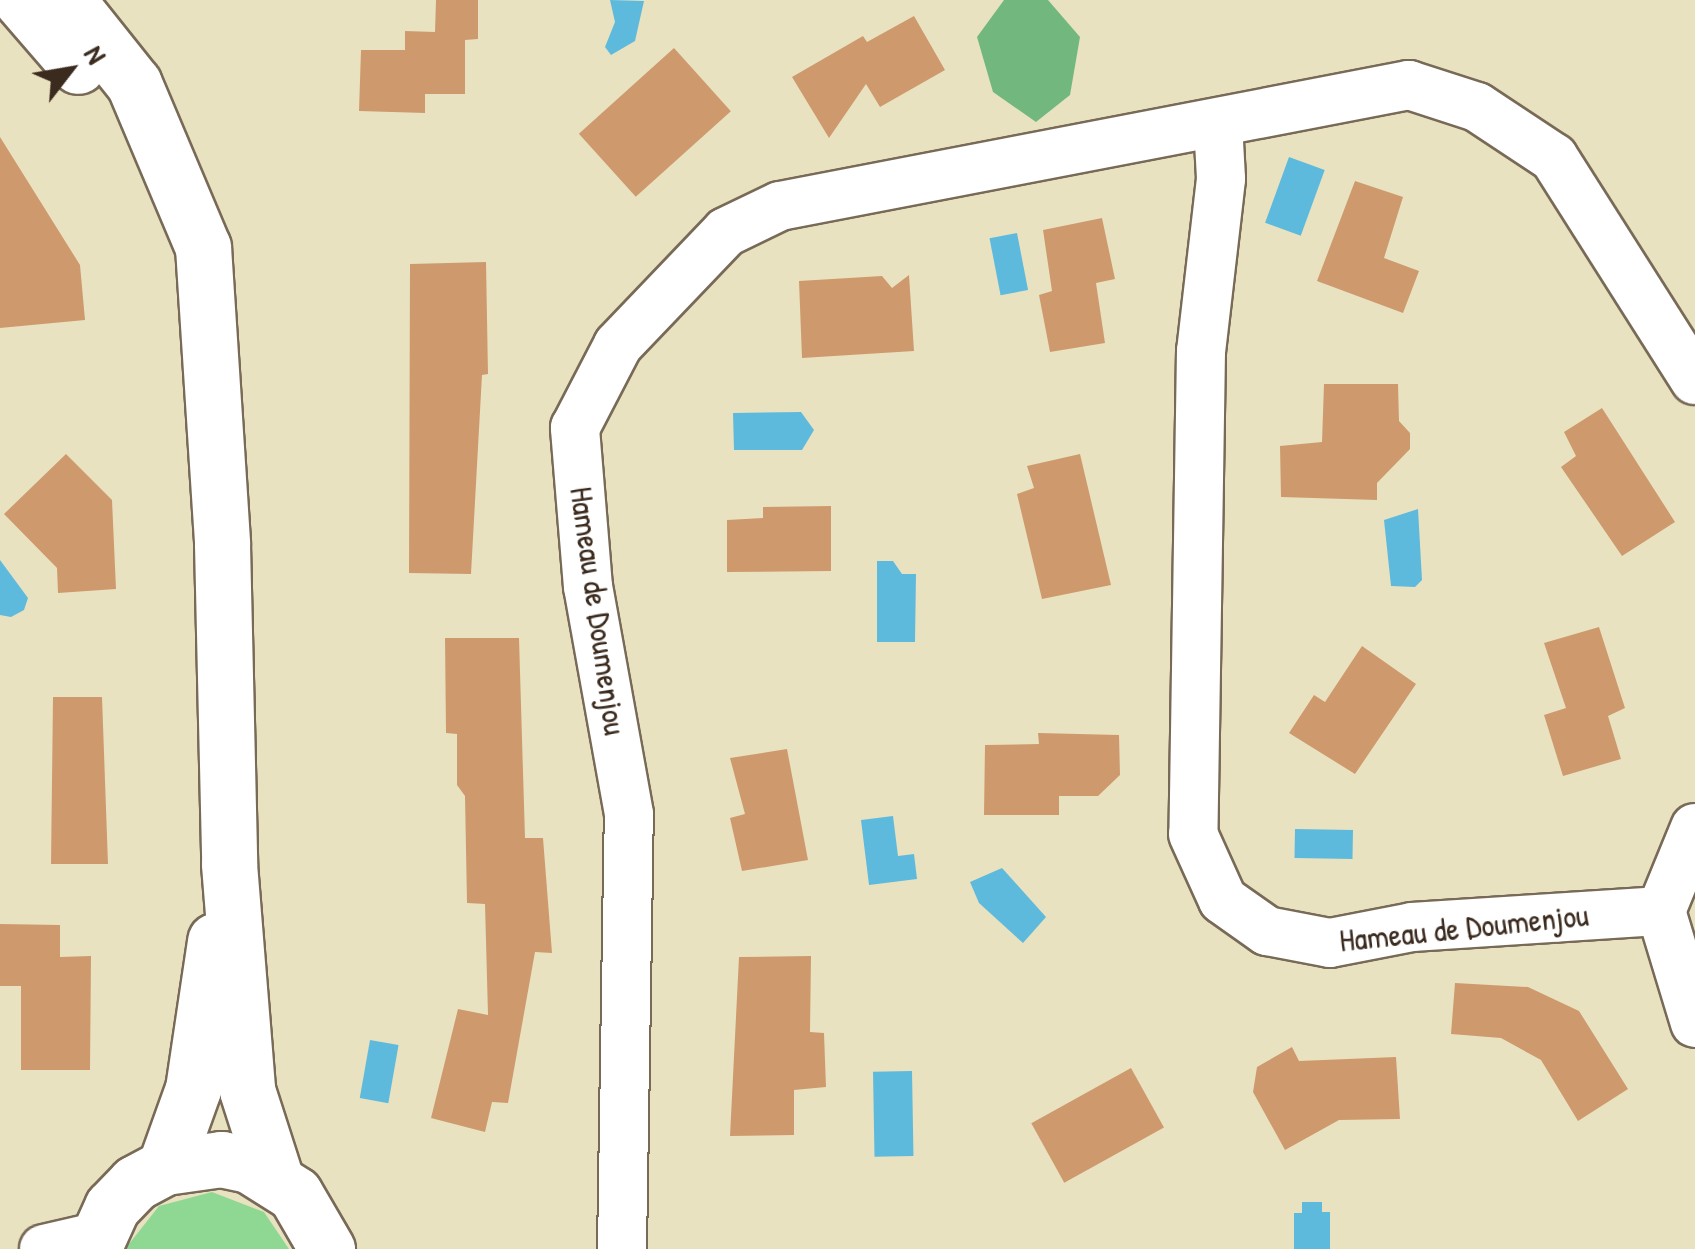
<!DOCTYPE html>
<html>
<head>
<meta charset="utf-8">
<style>
	body { margin:0 }
	#map { position:relative; width:1695px; height:1249px; overflow:hidden; background:#e9e2c0; font-family:"Patrick Hand",sans-serif }
	div>[style] { position:absolute }
	.green>* { inset:0; background:#8ed894 }
	.forest>* { inset:0; background:#72b87e }
	.water>* { inset:0; background:#5ebadc; transform-origin:0 0 }
	.building>* { inset:0; background:#ce9a6d; transform-origin:0 0 }
	.roads { filter:drop-shadow(2px 0 #786a57) drop-shadow(-2px 0 #786a57) drop-shadow(0 2px #786a57) drop-shadow(0 -2px #786a57) }
	.minor>* { height:48px; margin:-24px; padding:0 24px; transform-origin:24px; border-radius:24px; background:#fff }
	.tertiary>* { height:55px; margin:-27.5px; padding:0 27.5px; transform-origin:27.5px; border-radius:27.5px; background:#fff }
	span { translate:-50% -50%; white-space:nowrap; text-align:center; line-height:1.15; -webkit-text-stroke:8px #fff; paint-order:stroke }
	.street-label { font-size:32px; color:#3b2a1e }
	.north { position:absolute; left:20px; top:20px; width:100px; height:100px; -webkit-text-stroke:8px #fff; paint-order:stroke; rotate:59deg; font-size:28px; font-weight:700; line-height:40px; text-align:center; color:#3b2a1e }
	.north::after { content:''; display:block; margin:auto; width:35px; height:45px; background:#3b2a1e; clip-path:polygon(50% 0,100% 100%,50% 72%,0 100%) }
</style>
</head>
<body>
<div id="map">
	<div class="green">
		<div style="clip-path:polygon(212px 1192px,264px 1212px,289px 1249px,125px 1249px,159px 1206px)"></div>
	</div>
	<div class="forest">
		<div style="clip-path:polygon(1004px 0,1048px 0,1080px 37px,1070px 95px,1036px 122px,993px 92px,977px 37px)"></div>
	</div>
	<div class="water">
		<div style="clip-path:polygon(610px 0,644px 1px,635px 41px,611px 55px,605px 47px,615px 22px)"></div>
		<div style="left:1289px;top:157px;width:38px;height:70px;rotate:20deg"></div>
		<div style="left:1017px;top:233px;width:58px;height:28px;rotate:79deg"></div>
		<div style="clip-path:polygon(801px 412px,814px 430px,802px 450px,734px 450px,733px 413px)"></div>
		<div style="clip-path:polygon(1418px 509px,1422px 580px,1415px 587px,1391px 586px,1384px 520px)"></div>
		<div style="clip-path:polygon(0 560px,28px 598px,24px 610px,11px 617px,0 615px)"></div>
		<div style="clip-path:polygon(877px 561px,893px 561px,902px 574px,916px 574px,915px 642px,877px 642px)"></div>
		<div style="clip-path:polygon(893px 816px,898px 856px,914px 854px,917px 879px,869px 885px,861px 820px)"></div>
		<div style="left:1295px;top:829px;width:58px;height:29px;rotate:1deg"></div>
		<div style="clip-path:polygon(1002px 868px,1046px 917px,1023px 943px,979px 903px,970px 882px)"></div>
		<div style="left:370px;top:1040px;width:29px;height:59px;rotate:10deg"></div>
		<div style="left:912px;top:1071px;width:85px;height:39px;rotate:89deg"></div>
		<div style="clip-path:polygon(1302px 1202px,1322px 1202px,1322px 1212px,1330px 1212px,1330px 1249px,1294px 1249px,1294px 1213px,1302px 1213px)"></div>
	</div>
	<div class="building">
		<div style="clip-path:polygon(436px 0,478px 0,478px 39px,465px 40px,465px 94px,425px 94px,425px 113px,359px 111px,361px 50px,405px 50px,405px 31px,435px 32px)"></div>
		<div style="clip-path:polygon(914px 16px,945px 70px,880px 107px,866px 84px,829px 138px,792px 77px,863px 36px,867px 42px)"></div>
		<div style="left:674px;top:48px;width:85px;height:128px;rotate:48deg"></div>
		<div style="clip-path:polygon(0 137px,80px 265px,85px 320px,0 328px)"></div>
		<div style="clip-path:polygon(1355px 181px,1403px 197px,1384px 258px,1419px 271px,1403px 313px,1317px 281px)"></div>
		<div style="clip-path:polygon(1102px 218px,1115px 279px,1096px 283px,1105px 343px,1050px 352px,1039px 295px,1052px 291px,1043px 230px)"></div>
		<div style="clip-path:polygon(486px 262px,488px 374px,482px 375px,471px 574px,409px 573px,410px 264px)"></div>
		<div style="clip-path:polygon(909px 275px,914px 351px,802px 358px,799px 281px,882px 276px,892px 288px)"></div>
		<div style="clip-path:polygon(1324px 384px,1398px 384px,1399px 421px,1410px 433px,1410px 449px,1377px 483px,1377px 500px,1281px 497px,1280px 446px,1322px 442px)"></div>
		<div style="clip-path:polygon(1602px 408px,1675px 522px,1622px 556px,1561px 467px,1576px 456px,1564px 432px)"></div>
		<div style="clip-path:polygon(66px 454px,112px 500px,116px 589px,58px 593px,57px 568px,4px 514px)"></div>
		<div style="clip-path:polygon(1080px 454px,1111px 585px,1042px 599px,1017px 494px,1034px 488px,1027px 466px)"></div>
		<div style="clip-path:polygon(831px 506px,831px 571px,727px 572px,727px 520px,763px 518px,763px 507px)"></div>
		<div style="clip-path:polygon(1599px 627px,1625px 708px,1608px 716px,1621px 759px,1563px 776px,1544px 715px,1566px 708px,1544px 643px)"></div>
		<div style="clip-path:polygon(445px 638px,519px 638px,525px 838px,543px 838px,552px 953px,535px 952px,508px 1103px,492px 1102px,485px 1132px,431px 1118px,458px 1009px,488px 1015px,485px 904px,467px 903px,465px 796px,457px 785px,457px 734px,446px 733px)"></div>
		<div style="clip-path:polygon(1362px 646px,1416px 684px,1355px 774px,1289px 733px,1314px 695px,1325px 702px)"></div>
		<div style="clip-path:polygon(53px 697px,102px 697px,108px 864px,51px 864px)"></div>
		<div style="clip-path:polygon(1038px 733px,1119px 735px,1120px 775px,1098px 796px,1059px 796px,1059px 815px,984px 815px,985px 745px,1039px 744px)"></div>
		<div style="clip-path:polygon(787px 749px,808px 860px,742px 871px,730px 818px,745px 814px,730px 758px)"></div>
		<div style="clip-path:polygon(0 924px,60px 925px,60px 957px,91px 956px,90px 1070px,21px 1070px,21px 986px,0 986px)"></div>
		<div style="clip-path:polygon(811px 956px,810px 1032px,824px 1033px,826px 1087px,794px 1090px,794px 1135px,730px 1136px,739px 957px)"></div>
		<div style="clip-path:polygon(1455px 983px,1528px 987px,1579px 1011px,1628px 1089px,1578px 1121px,1541px 1060px,1501px 1038px,1451px 1034px)"></div>
		<div style="clip-path:polygon(1292px 1047px,1299px 1061px,1396px 1057px,1400px 1119px,1339px 1120px,1285px 1150px,1253px 1092px,1257px 1067px)"></div>
		<div style="left:1131px;top:1068px;width:68px;height:114px;rotate:61deg"></div>
	</div>
	<div class="roads">
		<div class="minor">
			<div style="left:1218px;top:123px;width:56px;rotate:86.9deg"></div>
			<div style="left:1221px;top:179px;width:173px;rotate:96.6deg"></div>
			<div style="left:1201px;top:351px;width:483px;rotate:90.9deg"></div>
			<div style="left:1193px;top:834px;width:72px;rotate:65.6deg"></div>
			<div style="left:1223px;top:900px;width:54px;rotate:35.2deg"></div>
			<div style="left:1267px;top:931px;width:64px;rotate:10.8deg"></div>
			<div style="left:1330px;top:943px;width:84px;rotate:-11deg"></div>
			<div style="left:1412px;top:927px;width:250px;rotate:-3.7deg"></div>
			<div style="left:1695px;top:828px;width:90px;rotate:112.3deg"></div>
			<div style="left:1661px;top:911px;width:117px;rotate:73.1deg"></div>
			<div style="left:44px;top:1249px;width:53px;rotate:-13deg"></div>
			<div style="left:622px;top:1249px;width:435px;rotate:-89.1deg"></div>
			<div style="left:629px;top:814px;width:231px;rotate:-100.2deg"></div>
			<div style="left:588px;top:587px;width:160px;rotate:-94.7deg"></div>
			<div style="left:575px;top:428px;width:93px;rotate:-62.6deg"></div>
			<div style="left:618px;top:345px;width:156px;rotate:-46.3deg"></div>
			<div style="left:726px;top:232px;width:60px;rotate:-25.7deg"></div>
			<div style="left:780px;top:206px;width:641px;rotate:-10.89deg"></div>
			<div style="left:1409px;top:85px;width:71px;rotate:17.9deg"></div>
			<div style="left:1477px;top:107px;width:92px;rotate:33.5deg"></div>
			<div style="left:1554px;top:158px;width:263px;rotate:57.6deg"></div>
		</div>
		<div class="tertiary">
			<div style="left:21px;top:0;width:87px;rotate:49.2deg"></div>
			<div style="left:67px;top:0;width:107px;rotate:51.4deg"></div>
			<div style="left:134px;top:84px;width:177px;rotate:67.1deg"></div>
			<div style="left:203px;top:247px;width:298px;rotate:86.3deg"></div>
			<div style="left:222px;top:544px;width:320px;rotate:88.7deg"></div>
			<div style="left:229px;top:864px;width:227px;rotate:85.4deg"></div>
			<div style="left:247px;top:1090px;width:91px;rotate:72.2deg"></div>
			<div style="left:165px;top:1167px;width:83px;rotate:-70.3deg"></div>
			<div style="left:193px;top:1089px;width:150px;rotate:-81.5deg"></div>
			<div style="left:93px;top:1249px;width:46px;rotate:-65.7deg"></div>
			<div style="left:112px;top:1207px;width:33px;rotate:-46deg"></div>
			<div style="left:135px;top:1183px;width:34px;rotate:-28deg"></div>
			<div style="left:165px;top:1167px;width:57px;rotate:-8.1deg"></div>
			<div style="left:221px;top:1159px;width:29px;rotate:12deg"></div>
			<div style="left:249px;top:1165px;width:54px;rotate:32.2deg"></div>
			<div style="left:295px;top:1194px;width:64px;rotate:59.8deg"></div>
		</div>
	</div>
	<div class="street-label">
		<span style="left:598px;top:611px;rotate:82deg">Hameau de Doumenjou</span>
		<span style="left:1464px;top:928px;rotate:-6deg">Hameau de Doumenjou</span>
	</div>
	<div class="north">N</div>
</div>
</body>
</html>
